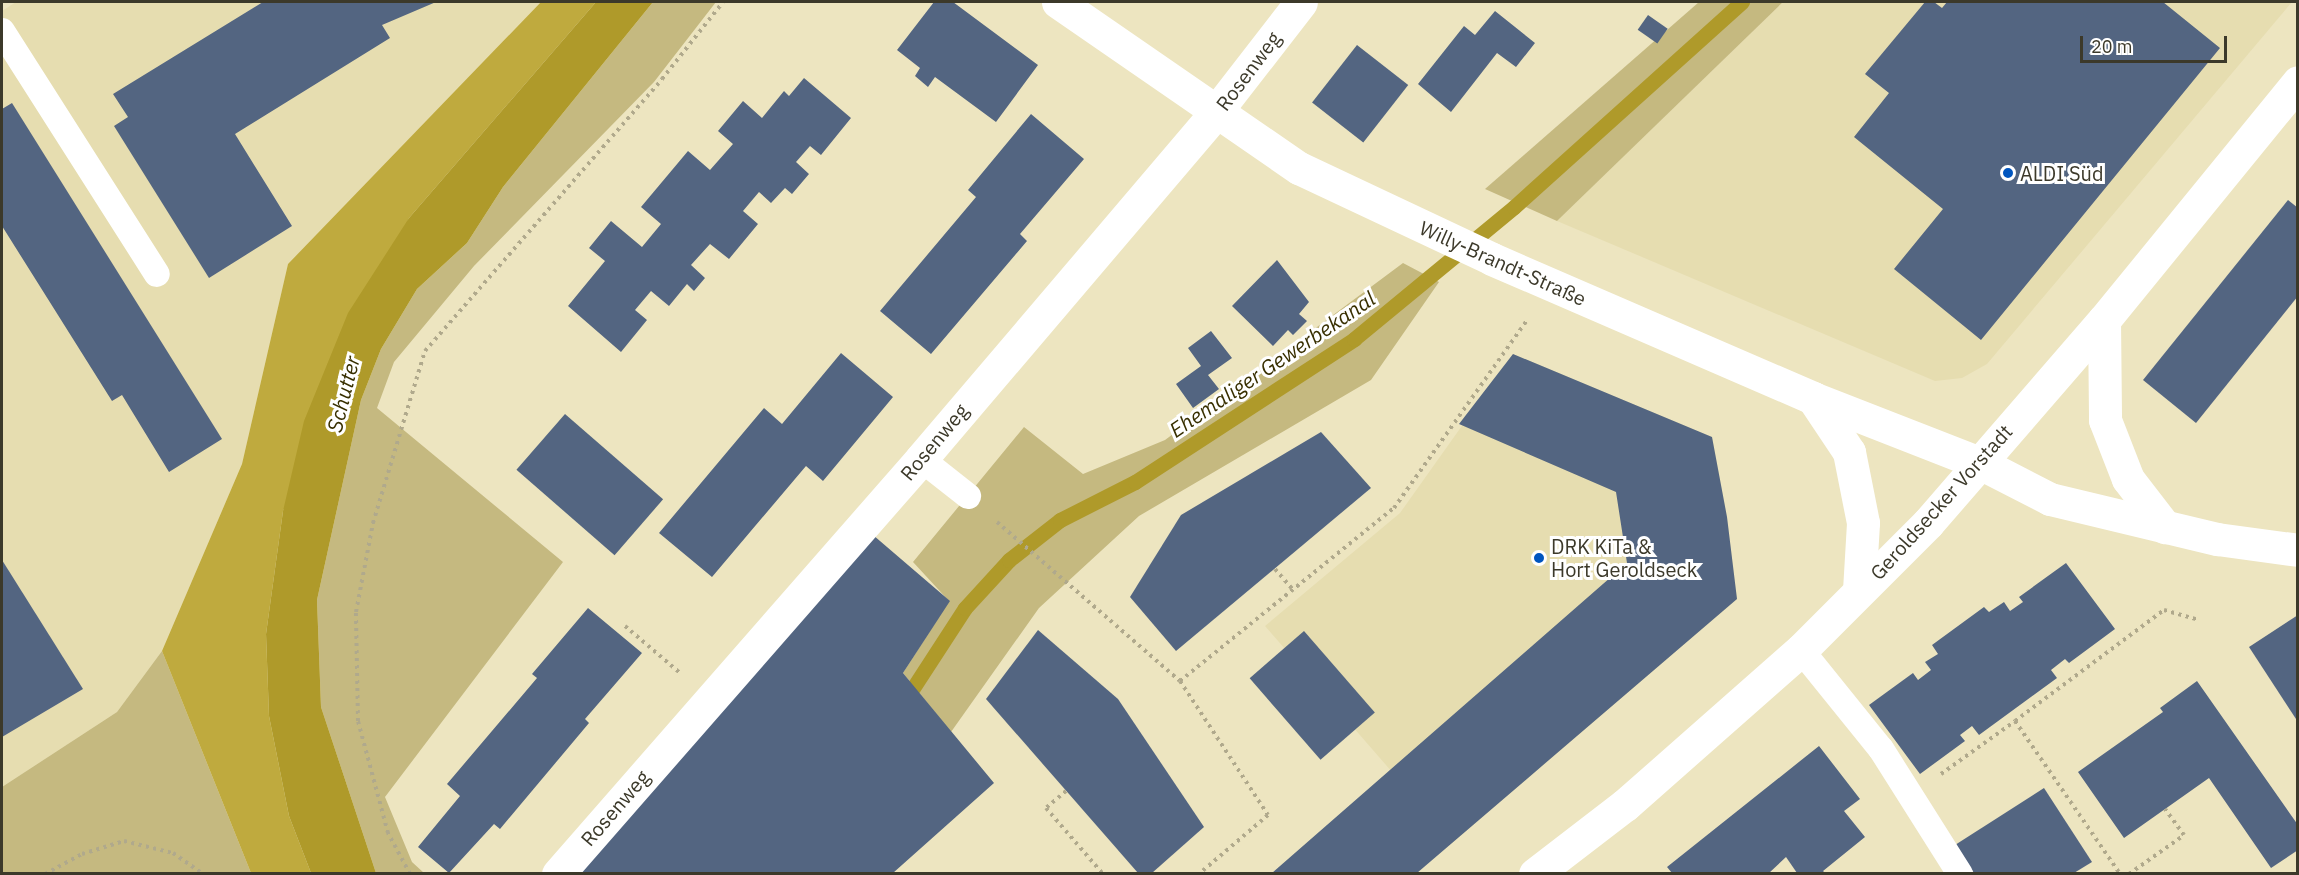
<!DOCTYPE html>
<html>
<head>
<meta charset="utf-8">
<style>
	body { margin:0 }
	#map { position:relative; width:2299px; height:875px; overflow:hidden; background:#ede5c0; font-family:"IBM Plex Sans",sans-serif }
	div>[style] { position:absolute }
	.built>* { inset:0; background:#e6ddb0 }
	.green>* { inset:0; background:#c5b980 }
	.forest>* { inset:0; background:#bfaa3e }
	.water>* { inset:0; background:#af9a2a }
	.stream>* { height:15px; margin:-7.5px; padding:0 7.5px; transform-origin:7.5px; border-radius:7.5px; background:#af9a2a }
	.building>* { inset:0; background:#536581; transform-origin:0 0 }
	.path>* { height:4px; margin-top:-2px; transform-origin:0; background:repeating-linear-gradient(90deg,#b0a98c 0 3px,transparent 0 7.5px) }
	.lane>* { height:26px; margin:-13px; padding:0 13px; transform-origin:13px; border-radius:13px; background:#fff }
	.street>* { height:33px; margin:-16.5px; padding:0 16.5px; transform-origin:16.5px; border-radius:16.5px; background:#fff }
	.primary>* { height:33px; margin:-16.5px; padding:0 16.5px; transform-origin:16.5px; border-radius:16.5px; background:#fff }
	.dots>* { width:16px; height:16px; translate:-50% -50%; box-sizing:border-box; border:3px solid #fff; border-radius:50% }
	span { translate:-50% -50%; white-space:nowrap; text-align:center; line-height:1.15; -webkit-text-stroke:6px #fff; paint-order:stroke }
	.street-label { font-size:20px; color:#3c392a }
	.poi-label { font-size:20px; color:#3c392a }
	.left { translate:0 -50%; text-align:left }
	.water-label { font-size:21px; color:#382f00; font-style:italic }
	.frame { position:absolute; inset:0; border:3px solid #3c392a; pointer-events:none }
	.scale { position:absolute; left:2080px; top:36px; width:147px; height:27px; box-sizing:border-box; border:3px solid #3c392a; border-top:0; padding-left:8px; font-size:18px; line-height:21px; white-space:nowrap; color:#3c392a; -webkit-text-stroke:4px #fff; paint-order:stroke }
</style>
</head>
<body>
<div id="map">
	<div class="built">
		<div style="clip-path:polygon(16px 2px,541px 2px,288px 264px,242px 464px,162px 651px,117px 712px,2px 787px,2px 11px)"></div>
		<div style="clip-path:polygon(1783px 2px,2292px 2px,1987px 364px,1962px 378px,1935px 381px,1557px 221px)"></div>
		<div style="clip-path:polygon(1513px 354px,1712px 437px,1727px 517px,1737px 599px,1453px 842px,1265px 626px,1400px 513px)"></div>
	</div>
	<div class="green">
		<div style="clip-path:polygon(653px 2px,716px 2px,654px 82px,474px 266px,394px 362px,377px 408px,563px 562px,385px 797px,412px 862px,424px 873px,376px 873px,321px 707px,317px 600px,361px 400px,381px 349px,417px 289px,467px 243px,503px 187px)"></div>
		<div style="clip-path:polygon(1699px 2px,1783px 2px,1557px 221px,1485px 189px)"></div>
		<div style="clip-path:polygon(1403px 263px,1439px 282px,1371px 380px,1139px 516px,1039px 608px,951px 732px,903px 673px,949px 601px,913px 562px,1024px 427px,1083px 474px,1165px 440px)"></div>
		<div style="clip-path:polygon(162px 651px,251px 873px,2px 874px,2px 787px,117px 712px)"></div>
	</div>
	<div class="forest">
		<div style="clip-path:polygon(541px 2px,596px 2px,409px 218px,283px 511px,266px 634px,269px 716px,289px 816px,311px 873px,251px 873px,162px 651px,242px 464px,288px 264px)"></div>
	</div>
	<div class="water">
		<div style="clip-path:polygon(596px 2px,653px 2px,503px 187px,467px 243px,417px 289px,381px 349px,361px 400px,317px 600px,321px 707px,376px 873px,311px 873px,289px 816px,269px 716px,266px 634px,283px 511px,304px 421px,348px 313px,409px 218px)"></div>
	</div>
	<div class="stream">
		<div style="left:913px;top:688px;width:95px;rotate:-57deg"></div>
		<div style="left:965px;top:608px;width:65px;rotate:-47.5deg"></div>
		<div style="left:1009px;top:560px;width:65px;rotate:-38.1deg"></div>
		<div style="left:1060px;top:520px;width:84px;rotate:-26.9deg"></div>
		<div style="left:1135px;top:482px;width:262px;rotate:-33.1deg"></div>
		<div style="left:1354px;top:339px;width:207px;rotate:-39.5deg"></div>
		<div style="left:1514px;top:207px;width:307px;rotate:-42deg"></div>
	</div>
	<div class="building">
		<div style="clip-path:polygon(263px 2px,436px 2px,382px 25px,390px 38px,235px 134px,292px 226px,209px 278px,114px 126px,128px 117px,113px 94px)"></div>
		<div style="clip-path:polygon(934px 2px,953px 2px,1038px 65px,996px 122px,935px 77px,928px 87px,915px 76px,920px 68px,897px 50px)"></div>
		<div style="clip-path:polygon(1925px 2px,1934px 2px,1942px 8px,1947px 2px,2163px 2px,2220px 48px,1981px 340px,1894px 269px,1943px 209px,1854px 137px,1889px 93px,1865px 74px)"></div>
		<div style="clip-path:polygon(1495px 11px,1535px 43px,1516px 67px,1497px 53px,1451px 112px,1418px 84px,1464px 26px,1475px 35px)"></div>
		<div style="left:1648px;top:15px;width:24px;height:18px;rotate:35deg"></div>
		<div style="left:1357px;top:45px;width:65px;height:73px;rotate:38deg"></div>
		<div style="clip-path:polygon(804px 78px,851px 118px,821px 155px,810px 146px,796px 162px,809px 174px,792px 194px,785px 188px,771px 203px,759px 192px,743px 211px,758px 224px,729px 259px,710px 244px,691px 265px,705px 278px,694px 291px,687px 284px,669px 306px,651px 291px,635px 310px,647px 320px,621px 352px,568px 306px,605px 261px,589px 248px,611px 221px,642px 247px,661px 224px,641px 207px,688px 151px,710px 170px,733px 144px,718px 131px,743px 101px,762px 118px,784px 91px,789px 96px)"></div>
		<div style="clip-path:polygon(12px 103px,222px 439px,169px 472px,122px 395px,112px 401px,2px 226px,2px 109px)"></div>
		<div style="clip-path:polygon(1031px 114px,1084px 159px,1020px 234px,1027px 241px,931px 354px,880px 311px,976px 197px,968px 190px)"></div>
		<div style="clip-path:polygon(2288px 200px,2298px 208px,2298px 296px,2196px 423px,2143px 380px)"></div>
		<div style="clip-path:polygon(1277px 260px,1309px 302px,1299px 314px,1307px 321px,1293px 335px,1288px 330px,1273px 346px,1232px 306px)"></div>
		<div style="clip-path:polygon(1211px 331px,1232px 358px,1208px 375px,1219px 389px,1193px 408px,1176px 384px,1201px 366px,1188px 348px)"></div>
		<div style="clip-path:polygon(841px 353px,893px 397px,823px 481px,806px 466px,712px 577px,659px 533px,764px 408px,782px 424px)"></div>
		<div style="clip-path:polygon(1513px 354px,1712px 437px,1727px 517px,1737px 599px,1417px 873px,1272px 873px,1627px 563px,1616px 492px,1459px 424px)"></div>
		<div style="left:565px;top:414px;width:130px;height:74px;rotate:41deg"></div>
		<div style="clip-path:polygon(1321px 432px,1371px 488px,1176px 651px,1130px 597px,1181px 515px)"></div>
		<div style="clip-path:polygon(873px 535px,950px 601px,903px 673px,994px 783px,893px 873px,578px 873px)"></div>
		<div style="clip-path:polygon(2px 560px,83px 689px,2px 737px)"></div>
		<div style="clip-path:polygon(2066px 563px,2115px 629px,2069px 663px,2065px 659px,2051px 670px,2057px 678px,1979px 735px,1972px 726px,1960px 735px,1965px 741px,1920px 774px,1869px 705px,1913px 673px,1918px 680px,1931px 670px,1925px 662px,1938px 654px,1932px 645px,1984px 607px,1989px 612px,2004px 602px,2010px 611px,2023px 602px,2019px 597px)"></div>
		<div style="clip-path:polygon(588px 608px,642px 653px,585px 719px,589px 723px,500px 829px,494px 824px,449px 873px,418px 847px,460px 796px,447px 784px,537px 678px,532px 674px)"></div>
		<div style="clip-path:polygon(2298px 615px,2298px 722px,2249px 647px)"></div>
		<div style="clip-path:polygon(1038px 630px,1118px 699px,1204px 827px,1152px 873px,1138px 873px,986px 699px)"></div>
		<div style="left:1304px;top:631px;width:108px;height:72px;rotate:49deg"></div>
		<div style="clip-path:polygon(2197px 681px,2298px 825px,2298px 850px,2271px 868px,2209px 778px,2124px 838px,2078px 772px,2163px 712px,2160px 708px)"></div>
		<div style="clip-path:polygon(1819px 746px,1860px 799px,1844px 811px,1865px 837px,1823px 871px,1825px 873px,1797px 873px,1786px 857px,1769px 873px,1672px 873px,1667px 867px)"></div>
		<div style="clip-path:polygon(2044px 788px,2092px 862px,2074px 873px,1974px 873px,1955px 845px)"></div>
	</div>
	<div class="path">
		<div style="left:997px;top:522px;width:242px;rotate:41deg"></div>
		<div style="left:1180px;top:681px;width:275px;rotate:-39deg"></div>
		<div style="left:1394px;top:508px;width:230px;rotate:-54.7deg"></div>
		<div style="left:1275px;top:569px;width:30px;rotate:49deg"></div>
		<div style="left:625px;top:626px;width:72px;rotate:40.5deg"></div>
		<div style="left:1180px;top:681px;width:160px;rotate:56.7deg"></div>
		<div style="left:1268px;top:815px;width:91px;rotate:139.5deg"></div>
		<div style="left:2015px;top:721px;width:186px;rotate:-36.7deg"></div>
		<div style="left:2164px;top:610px;width:36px;rotate:16deg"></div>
		<div style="left:1941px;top:774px;width:91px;rotate:-35.6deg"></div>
		<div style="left:2015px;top:721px;width:186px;rotate:55.5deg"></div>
		<div style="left:1066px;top:791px;width:26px;rotate:140deg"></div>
		<div style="left:1046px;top:808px;width:87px;rotate:49.2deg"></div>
		<div style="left:45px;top:874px;width:42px;rotate:-28.4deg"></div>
		<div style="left:82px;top:854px;width:44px;rotate:-17.2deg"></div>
		<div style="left:124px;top:841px;width:50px;rotate:13.8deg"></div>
		<div style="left:173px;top:853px;width:37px;rotate:35deg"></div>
		<div style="left:410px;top:874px;width:47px;rotate:-118.2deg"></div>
		<div style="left:388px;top:833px;width:116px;rotate:-105deg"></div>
		<div style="left:358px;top:721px;width:109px;rotate:-91.1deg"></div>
		<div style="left:356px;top:612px;width:91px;rotate:-79.2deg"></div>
		<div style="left:373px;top:523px;width:180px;rotate:-73.2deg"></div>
		<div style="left:425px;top:351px;width:361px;rotate:-48.9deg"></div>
		<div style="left:662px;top:79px;width:98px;rotate:-51.6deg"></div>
		<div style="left:2129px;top:874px;width:67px;rotate:-35.3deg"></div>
		<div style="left:2184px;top:835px;width:32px;rotate:-126deg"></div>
	</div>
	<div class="lane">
		<div style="left:2px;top:31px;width:288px;rotate:57.5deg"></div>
		<div style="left:921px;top:459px;width:60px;rotate:38.2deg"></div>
		<div style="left:1801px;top:650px;width:127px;rotate:51.1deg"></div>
		<div style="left:1881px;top:749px;width:148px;rotate:57.7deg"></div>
	</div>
	<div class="street">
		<div style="left:1058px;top:2px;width:293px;rotate:34.6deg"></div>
		<div style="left:1299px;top:168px;width:213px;rotate:25.2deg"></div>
		<div style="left:1492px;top:259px;width:350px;rotate:23.4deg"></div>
		<div style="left:1813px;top:398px;width:179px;rotate:21.3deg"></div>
		<div style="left:1980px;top:463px;width:79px;rotate:27.2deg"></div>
		<div style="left:2050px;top:499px;width:172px;rotate:13.5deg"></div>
		<div style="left:2217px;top:539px;width:82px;rotate:7.7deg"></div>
		<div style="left:2104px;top:320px;width:100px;rotate:89.4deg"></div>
		<div style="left:2105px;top:420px;width:63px;rotate:68.7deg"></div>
		<div style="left:2128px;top:479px;width:61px;rotate:52.4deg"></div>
		<div style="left:1813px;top:398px;width:65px;rotate:56.3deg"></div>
		<div style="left:1849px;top:452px;width:72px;rotate:78.8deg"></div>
		<div style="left:1863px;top:523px;width:68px;rotate:93.4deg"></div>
		<div style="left:558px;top:874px;width:551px;rotate:-48.82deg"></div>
		<div style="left:921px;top:459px;width:454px;rotate:-49.6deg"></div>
		<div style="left:1215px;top:113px;width:140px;rotate:-52.2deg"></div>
	</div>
	<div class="primary">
		<div style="left:1535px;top:874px;width:113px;rotate:-37.5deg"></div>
		<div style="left:1625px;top:805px;width:235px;rotate:-41.4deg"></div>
		<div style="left:1801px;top:650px;width:180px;rotate:-45deg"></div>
		<div style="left:1928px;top:523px;width:269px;rotate:-49.1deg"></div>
		<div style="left:2104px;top:320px;width:307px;rotate:-50.8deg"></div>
	</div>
	<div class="dots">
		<div style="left:2008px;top:173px;background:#0055bf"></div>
		<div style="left:1539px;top:558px;background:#0055bf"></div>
	</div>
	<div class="street-label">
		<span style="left:1248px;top:71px;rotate:-53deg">Rosenweg</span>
		<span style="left:1503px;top:263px;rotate:24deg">Willy-Brandt-Straße</span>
		<span style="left:934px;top:442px;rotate:-50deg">Rosenweg</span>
		<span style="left:1941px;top:502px;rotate:-48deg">Geroldsecker Vorstadt</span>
		<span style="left:615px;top:808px;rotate:-49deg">Rosenweg</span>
	</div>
	<div class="poi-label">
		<span class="left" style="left:2020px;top:173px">ALDI Süd</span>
		<span class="left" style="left:1551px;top:558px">DRK KiTa &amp;<br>Hort Geroldseck</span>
	</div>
	<div class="water-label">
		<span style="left:1272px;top:364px;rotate:-34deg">Ehemaliger Gewerbekanal</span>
		<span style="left:343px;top:394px;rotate:-76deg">Schutter</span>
	</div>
	<div class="frame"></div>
	<div class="scale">20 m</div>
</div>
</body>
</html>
